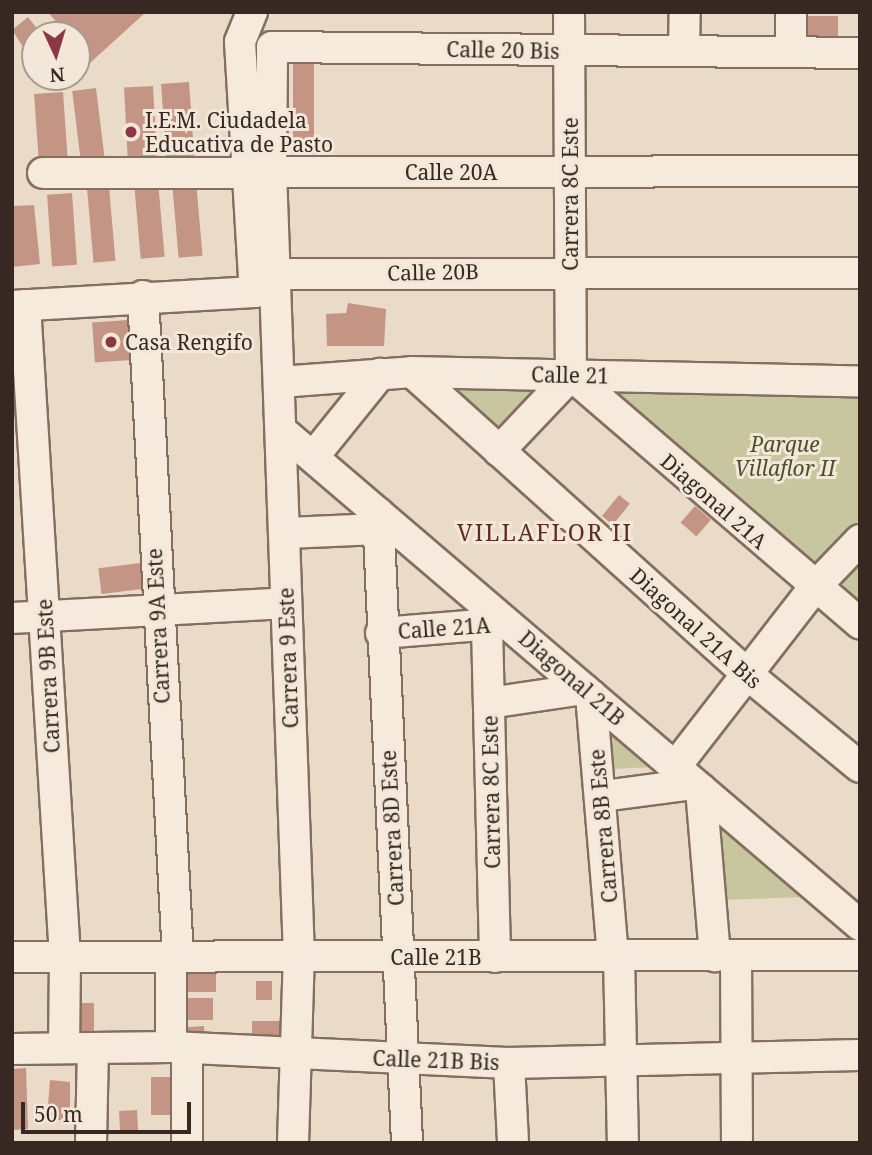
<!DOCTYPE html>
<html>
<head>
<meta charset="utf-8">
<style>
	body { margin:0 }
	#map { position:relative; width:872px; height:1155px; overflow:hidden; background:#eadbc9; font-family:"Noto Serif",serif }
	div>[style] { position:absolute }
	.green>* { inset:0; background:#c7c69e }
	.building>* { inset:0; background:#c49584; transform-origin:0 0 }
	.roads { filter:drop-shadow(2px 0 #846e60) drop-shadow(-2px 0 #846e60) drop-shadow(0 2px #846e60) drop-shadow(0 -2px #846e60) }
	.minor>* { height:30px; margin:-15px; padding:0 15px; transform-origin:15px; border-radius:15px; background:#f5eadc }
	.dots>* { width:19px; height:19px; translate:-50% -50%; box-sizing:border-box; border:4px solid #f2e7d8; border-radius:50% }
	span { translate:-50% -50%; white-space:nowrap; text-align:center; line-height:1.15; -webkit-text-stroke:6px #f2e7d8; paint-order:stroke }
	.street-label { font-size:21px; color:#372922 }
	.poi-label { font-size:21px; color:#372922 }
	.left { translate:0 -50%; text-align:left }
	.park-label { font-size:21px; color:#4d512b; font-style:italic }
	.neighbourhood-label { font-size:23px; color:#5e2926; letter-spacing:2px }
	.frame { position:absolute; inset:0; border:14px solid #372922; pointer-events:none }
	.north { position:absolute; left:21px; top:21px; width:70px; height:70px; box-sizing:border-box; background:#f2e7d8; border:2px solid #a79b8f; border-radius:50%; rotate:176deg; font-size:19px; font-weight:700; line-height:28px; text-align:center; color:#372922 }
	.north::after { content:''; display:block; margin:auto; width:24px; height:32px; background:#8d3744; clip-path:polygon(50% 0,100% 100%,50% 72%,0 100%) }
	.scale { position:absolute; left:21px; top:1102px; width:170px; height:32px; box-sizing:border-box; border:4px solid #372922; border-top:0; padding-left:9px; font-size:21px; line-height:24px; white-space:nowrap; color:#372922; -webkit-text-stroke:5px #f2e7d8; paint-order:stroke }
</style>
</head>
<body>
<div id="map">
	<div class="green">
		<div style="clip-path:polygon(420px 375px,554px 379px,499px 441px)"></div>
		<div style="clip-path:polygon(586px 378px,860px 384px,860px 519px,814px 575px)"></div>
		<div style="clip-path:polygon(860px 562px,860px 601px,846px 600px,835px 588px)"></div>
		<div style="clip-path:polygon(605px 725px,656px 767px,608px 769px)"></div>
		<div style="clip-path:polygon(714px 816px,807px 897px,721px 900px)"></div>
	</div>
	<div class="building">
		<div style="clip-path:polygon(48px 12px,146px 12px,90px 63px,77px 47px,77px 35px,67px 35px)"></div>
		<div style="left:801px;top:16px;width:37px;height:28px"></div>
		<div style="clip-path:polygon(28px 17px,42px 35px,25px 50px,12px 30px)"></div>
		<div style="left:293px;top:62px;width:21px;height:92px"></div>
		<div style="left:189px;top:82px;width:79px;height:28px;rotate:86deg"></div>
		<div style="left:153px;top:86px;width:74px;height:29px;rotate:87deg"></div>
		<div style="left:96px;top:88px;width:78px;height:24px;rotate:83deg"></div>
		<div style="left:63px;top:92px;width:76px;height:29px;rotate:86deg"></div>
		<div style="left:158px;top:181px;width:76px;height:24px;rotate:85deg"></div>
		<div style="left:196px;top:181px;width:75px;height:24px;rotate:85deg"></div>
		<div style="left:109px;top:187px;width:74px;height:22px;rotate:85deg"></div>
		<div style="left:72px;top:193px;width:72px;height:25px;rotate:86deg"></div>
		<div style="clip-path:polygon(34px 205px,40px 264px,12px 267px,12px 206px)"></div>
		<div style="clip-path:polygon(348px 303px,386px 309px,384px 346px,327px 346px,326px 314px,346px 313px)"></div>
		<div style="left:128px;top:320px;width:40px;height:36px;rotate:86deg"></div>
		<div style="left:619px;top:495px;width:14px;height:27px;rotate:39deg"></div>
		<div style="left:695px;top:506px;width:21px;height:22px;rotate:41deg"></div>
		<div style="left:141px;top:563px;width:26px;height:43px;rotate:83deg"></div>
		<div style="left:188px;top:974px;width:28px;height:18px"></div>
		<div style="left:256px;top:981px;width:16px;height:19px"></div>
		<div style="left:185px;top:998px;width:28px;height:22px"></div>
		<div style="left:72px;top:1003px;width:22px;height:41px"></div>
		<div style="left:280px;top:1021px;width:24px;height:28px;rotate:90deg"></div>
		<div style="left:204px;top:1026px;width:16px;height:22px;rotate:86deg"></div>
		<div style="clip-path:polygon(26px 1068px,28px 1129px,12px 1130px,12px 1069px)"></div>
		<div style="left:182px;top:1077px;width:38px;height:31px;rotate:90deg"></div>
		<div style="clip-path:polygon(50px 1080px,70px 1082px,70px 1121px,47px 1119px)"></div>
		<div style="left:137px;top:1110px;width:20px;height:18px;rotate:87deg"></div>
	</div>
	<div class="roads">
		<div class="minor">
			<div style="left:252px;top:12px;width:32px;rotate:112deg"></div>
			<div style="left:240px;top:42px;width:250px;rotate:86.6deg"></div>
			<div style="left:569px;top:12px;width:363px;rotate:89.7deg"></div>
			<div style="left:791px;top:12px;width:40px;rotate:90deg"></div>
			<div style="left:684px;top:51px;width:39px;rotate:-89deg"></div>
			<div style="left:43px;top:173px;width:817px;rotate:-0.14deg"></div>
			<div style="left:143px;top:296px;width:662px;rotate:86.97deg"></div>
			<div style="left:25px;top:305px;width:653px;rotate:86.49deg"></div>
			<div style="left:65px;top:957px;width:90px;rotate:90.6deg"></div>
			<div style="left:12px;top:306px;width:243px;rotate:-3.3deg"></div>
			<div style="left:255px;top:292px;width:28px;rotate:-39deg"></div>
			<div style="left:277px;top:274px;width:583px;rotate:-0.1deg"></div>
			<div style="left:412px;top:372px;width:451px;rotate:42deg"></div>
			<div style="left:747px;top:674px;width:146px;rotate:39.5deg"></div>
			<div style="left:571px;top:375px;width:381px;rotate:40.7deg"></div>
			<div style="left:280px;top:382px;width:132px;rotate:-4.3deg"></div>
			<div style="left:412px;top:372px;width:448px;rotate:1.2deg"></div>
			<div style="left:283px;top:432px;width:759px;rotate:40.51deg"></div>
			<div style="left:499px;top:451px;width:105px;rotate:-46.5deg"></div>
			<div style="left:313px;top:457px;width:107px;rotate:-51.1deg"></div>
			<div style="left:378px;top:513px;width:631px;rotate:87.36deg"></div>
			<div style="left:285px;top:533px;width:90px;rotate:-2.5deg"></div>
			<div style="left:12px;top:618px;width:274px;rotate:-3.1deg"></div>
			<div style="left:487px;top:627px;width:330px;rotate:88.6deg"></div>
			<div style="left:381px;top:633px;width:125px;rotate:-4.6deg"></div>
			<div style="left:591px;top:695px;width:262px;rotate:85.2deg"></div>
			<div style="left:489px;top:703px;width:96px;rotate:-8.4deg"></div>
			<div style="left:675px;top:767px;width:225px;rotate:-52.2deg"></div>
			<div style="left:813px;top:589px;width:68px;rotate:-46.2deg"></div>
			<div style="left:701px;top:789px;width:168px;rotate:85.2deg"></div>
			<div style="left:603px;top:796px;width:92px;rotate:-7.5deg"></div>
			<div style="left:736px;top:955px;width:188px;rotate:89.7deg"></div>
			<div style="left:619px;top:956px;width:187px;rotate:88.8deg"></div>
			<div style="left:12px;top:957px;width:848px;rotate:-0.14deg"></div>
			<div style="left:171px;top:957px;width:90px;rotate:90deg"></div>
			<div style="left:12px;top:1049px;width:159px;rotate:-0.7deg"></div>
			<div style="left:171px;top:1047px;width:338px;rotate:2.7deg"></div>
			<div style="left:509px;top:1063px;width:351px;rotate:-1.3deg"></div>
			<div style="left:509px;top:1063px;width:80px;rotate:87.1deg"></div>
			<div style="left:91px;top:1143px;width:95px;rotate:-88.8deg"></div>
			<div style="left:187px;top:1143px;width:95px;rotate:-90deg"></div>
			<div style="left:293px;top:1143px;width:186px;rotate:-88.2deg"></div>
			<div style="left:299px;top:957px;width:785px;rotate:-92.04deg"></div>
			<div style="left:271px;top:172px;width:125px;rotate:-89.5deg"></div>
			<div style="left:272px;top:47px;width:588px;rotate:0.58deg"></div>
		</div>
	</div>
	<div class="dots">
		<div style="left:131px;top:132px;background:#8d3744"></div>
		<div style="left:111px;top:342px;background:#8d3744"></div>
	</div>
	<div class="street-label">
		<span style="left:503px;top:50px;rotate:1deg">Calle 20 Bis</span>
		<span style="left:451px;top:172px">Calle 20A</span>
		<span style="left:570px;top:194px;rotate:-90deg">Carrera 8C Este</span>
		<span style="left:433px;top:272px;rotate:-1deg">Calle 20B</span>
		<span style="left:570px;top:375px;rotate:1deg">Calle 21</span>
		<span style="left:714px;top:501px;rotate:41deg">Diagonal 21A</span>
		<span style="left:158px;top:626px;rotate:-93deg">Carrera 9A Este</span>
		<span style="left:444px;top:628px;rotate:-4deg">Calle 21A</span>
		<span style="left:696px;top:628px;rotate:42deg">Diagonal 21A Bis</span>
		<span style="left:288px;top:658px;rotate:-92deg">Carrera 9 Este</span>
		<span style="left:48px;top:676px;rotate:-93deg">Carrera 9B Este</span>
		<span style="left:572px;top:678px;rotate:41deg">Diagonal 21B</span>
		<span style="left:491px;top:792px;rotate:-91deg">Carrera 8C Este</span>
		<span style="left:603px;top:826px;rotate:-95deg">Carrera 8B Este</span>
		<span style="left:392px;top:828px;rotate:-93deg">Carrera 8D Este</span>
		<span style="left:436px;top:957px">Calle 21B</span>
		<span style="left:436px;top:1060px;rotate:2deg">Calle 21B Bis</span>
	</div>
	<div class="poi-label">
		<span class="left" style="left:145px;top:132px">I.E.M. Ciudadela<br>Educativa de Pasto</span>
		<span class="left" style="left:125px;top:342px">Casa Rengifo</span>
	</div>
	<div class="park-label">
		<span style="left:785px;top:456px">Parque<br>Villaflor II</span>
	</div>
	<div class="neighbourhood-label">
		<span style="left:545px;top:532px">VILLAFLOR II</span>
	</div>
	<div class="frame"></div>
	<div class="north">N</div>
	<div class="scale">50 m</div>
</div>
</body>
</html>
